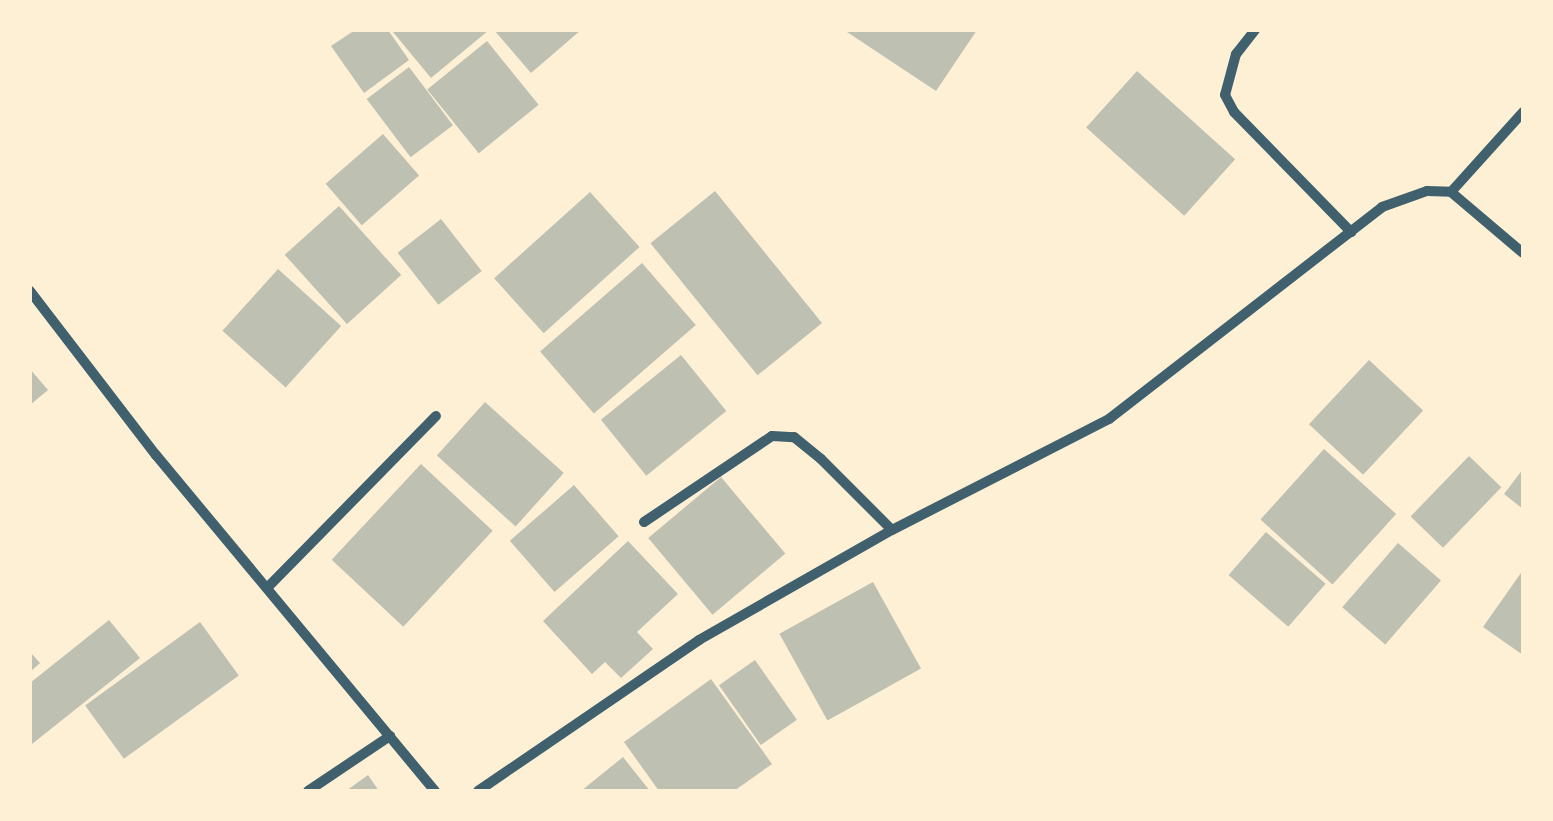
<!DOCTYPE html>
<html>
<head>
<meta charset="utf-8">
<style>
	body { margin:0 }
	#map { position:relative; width:1553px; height:821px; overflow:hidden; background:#fdf0d5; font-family:"Roboto Condensed",sans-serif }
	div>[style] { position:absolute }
	.building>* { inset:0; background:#bec0b2; transform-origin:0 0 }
	.minor>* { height:10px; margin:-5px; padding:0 5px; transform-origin:5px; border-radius:5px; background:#3f606c }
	span { translate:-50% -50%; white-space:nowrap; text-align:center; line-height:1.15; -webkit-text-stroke:10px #fdf0d5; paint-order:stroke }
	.frame { position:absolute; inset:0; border:32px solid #fdf0d5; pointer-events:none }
</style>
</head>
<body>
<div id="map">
	<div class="building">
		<div style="clip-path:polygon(355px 30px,388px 30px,409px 60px,364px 93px,331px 46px)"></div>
		<div style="clip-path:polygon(396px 30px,489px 30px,431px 78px,393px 32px)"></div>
		<div style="clip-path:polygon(494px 30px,581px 30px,531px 73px)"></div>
		<div style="clip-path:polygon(844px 30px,977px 30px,936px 91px)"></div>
		<div style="left:487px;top:41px;width:82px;height:77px;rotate:51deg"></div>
		<div style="left:409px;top:67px;width:73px;height:53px;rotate:53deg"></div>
		<div style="left:1137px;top:71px;width:132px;height:76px;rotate:42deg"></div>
		<div style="left:383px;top:134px;width:55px;height:76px;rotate:49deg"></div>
		<div style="left:715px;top:191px;width:170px;height:83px;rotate:51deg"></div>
		<div style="left:590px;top:192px;width:74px;height:129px;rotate:48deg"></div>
		<div style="left:339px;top:206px;width:93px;height:73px;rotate:48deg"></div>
		<div style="left:441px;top:219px;width:66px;height:55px;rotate:52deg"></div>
		<div style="left:642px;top:263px;width:82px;height:135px;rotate:49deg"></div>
		<div style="left:278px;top:269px;width:85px;height:83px;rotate:42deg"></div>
		<div style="left:681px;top:355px;width:72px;height:103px;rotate:51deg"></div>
		<div style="left:1369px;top:360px;width:74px;height:88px;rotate:43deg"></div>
		<div style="clip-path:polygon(30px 369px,48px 390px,30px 405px)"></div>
		<div style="left:485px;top:402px;width:106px;height:72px;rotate:42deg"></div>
		<div style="left:1324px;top:449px;width:97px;height:95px;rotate:42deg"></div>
		<div style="left:1469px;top:456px;width:45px;height:84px;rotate:44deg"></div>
		<div style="left:421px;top:464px;width:98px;height:131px;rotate:43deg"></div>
		<div style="clip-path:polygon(1523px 469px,1523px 509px,1504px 494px)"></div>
		<div style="left:721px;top:477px;width:100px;height:95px;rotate:50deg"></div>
		<div style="left:574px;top:485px;width:68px;height:85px;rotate:49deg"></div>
		<div style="left:1266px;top:532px;width:79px;height:57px;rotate:41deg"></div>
		<div style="clip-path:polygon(628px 541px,678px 594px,637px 632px,653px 649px,621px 678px,605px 662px,592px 674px,543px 621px)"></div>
		<div style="left:1398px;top:543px;width:57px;height:85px;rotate:41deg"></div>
		<div style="clip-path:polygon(1523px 570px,1523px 655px,1483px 627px)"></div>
		<div style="left:873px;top:582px;width:99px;height:107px;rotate:61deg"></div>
		<div style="clip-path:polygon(109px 620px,140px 658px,32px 744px,30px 683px)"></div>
		<div style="left:200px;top:622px;width:66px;height:142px;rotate:54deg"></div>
		<div style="clip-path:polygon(30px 652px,40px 663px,30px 672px)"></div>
		<div style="left:755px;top:660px;width:73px;height:44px;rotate:55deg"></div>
		<div style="clip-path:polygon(711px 679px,772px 764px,734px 791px,659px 791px,624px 742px)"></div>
		<div style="clip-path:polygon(623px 757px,650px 791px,581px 791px)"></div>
		<div style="clip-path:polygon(368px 775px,379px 791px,346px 791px)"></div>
	</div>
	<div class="minor">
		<div style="left:1255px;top:30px;width:31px;rotate:128deg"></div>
		<div style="left:1236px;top:54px;width:42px;rotate:105deg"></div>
		<div style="left:1225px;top:95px;width:19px;rotate:62deg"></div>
		<div style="left:1234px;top:112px;width:168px;rotate:45.7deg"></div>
		<div style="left:1451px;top:192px;width:108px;rotate:-48deg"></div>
		<div style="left:30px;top:291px;width:207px;rotate:52.5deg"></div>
		<div style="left:156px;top:455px;width:437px;rotate:50.3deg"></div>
		<div style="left:644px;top:522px;width:154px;rotate:-33.9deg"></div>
		<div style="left:772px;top:436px;width:22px;rotate:3deg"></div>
		<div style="left:794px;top:437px;width:35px;rotate:39deg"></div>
		<div style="left:821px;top:459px;width:100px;rotate:45deg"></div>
		<div style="left:267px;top:588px;width:241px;rotate:-45.5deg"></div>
		<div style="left:308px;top:791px;width:99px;rotate:-33.9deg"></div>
		<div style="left:478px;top:791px;width:268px;rotate:-34.3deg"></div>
		<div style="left:699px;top:640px;width:222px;rotate:-29.7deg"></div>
		<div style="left:892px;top:530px;width:244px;rotate:-27.1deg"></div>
		<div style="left:1109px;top:419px;width:346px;rotate:-37.8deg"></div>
		<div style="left:1382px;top:207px;width:48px;rotate:-19.6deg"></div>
		<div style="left:1427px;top:191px;width:24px;rotate:2deg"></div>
		<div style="left:1451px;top:192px;width:94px;rotate:40.3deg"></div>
	</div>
	<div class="frame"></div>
</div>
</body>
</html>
